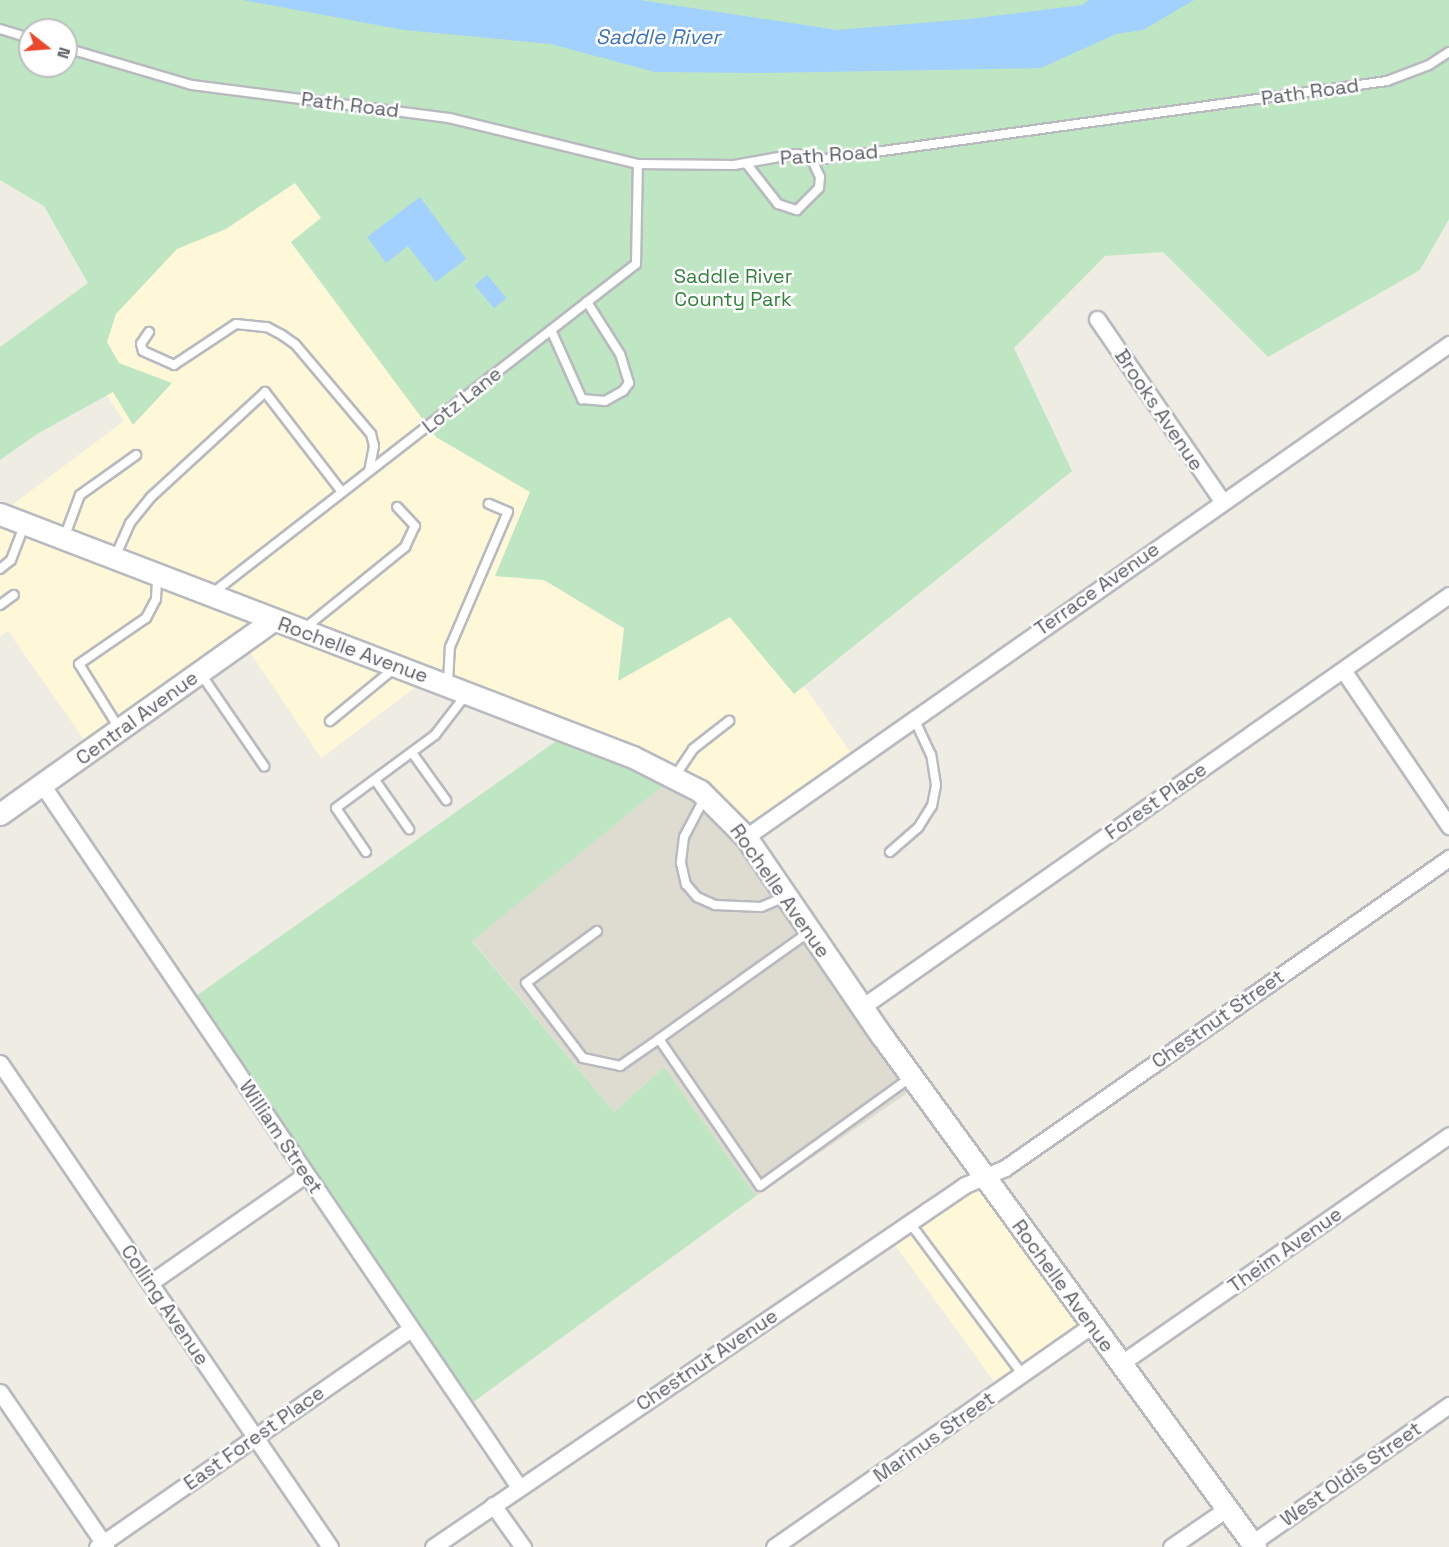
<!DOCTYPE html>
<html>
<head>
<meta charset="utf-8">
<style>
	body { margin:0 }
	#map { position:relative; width:1449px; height:1547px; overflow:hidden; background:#eeece3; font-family:"Space Grotesk",sans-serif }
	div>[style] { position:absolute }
	.commercial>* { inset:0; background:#fef8d8; transform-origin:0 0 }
	.education>* { inset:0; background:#dedbd1 }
	.green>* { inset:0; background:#bfe6c2 }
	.water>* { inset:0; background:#a2d0ff; transform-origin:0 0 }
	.roads { filter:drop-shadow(2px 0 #b8babf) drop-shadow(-2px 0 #b8babf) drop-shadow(0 2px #b8babf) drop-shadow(0 -2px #b8babf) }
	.lane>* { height:8px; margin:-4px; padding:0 4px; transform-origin:4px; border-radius:4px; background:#fff }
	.street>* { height:15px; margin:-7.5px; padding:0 7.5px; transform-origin:7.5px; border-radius:7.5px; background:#fff }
	.secondary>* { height:21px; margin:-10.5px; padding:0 10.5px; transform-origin:10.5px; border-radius:10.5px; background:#fff }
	span { translate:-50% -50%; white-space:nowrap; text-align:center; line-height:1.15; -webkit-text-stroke:5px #fff; paint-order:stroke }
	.street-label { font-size:20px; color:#5b5e64 }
	.park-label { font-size:20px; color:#33823d }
	.water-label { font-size:21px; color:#4074ba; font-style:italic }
	.north { position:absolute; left:18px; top:18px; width:60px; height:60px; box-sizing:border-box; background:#fff; border:2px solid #bdbfc1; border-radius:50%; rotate:107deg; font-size:16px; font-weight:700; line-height:24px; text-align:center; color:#5b5e64 }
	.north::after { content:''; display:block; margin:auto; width:21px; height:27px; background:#ea482d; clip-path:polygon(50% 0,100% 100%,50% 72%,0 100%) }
</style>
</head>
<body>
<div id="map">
	<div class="commercial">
		<div style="clip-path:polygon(295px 183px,321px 218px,291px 243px,436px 437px,530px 492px,495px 576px,544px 580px,624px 629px,618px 681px,730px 617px,794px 694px,804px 686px,856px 760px,746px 837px,723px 810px,428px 678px,321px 758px,243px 642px,92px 751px,8px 631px,0 636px,0 514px,124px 421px,52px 313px,160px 246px)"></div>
		<div style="left:984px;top:1177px;width:183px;height:112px;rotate:54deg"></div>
	</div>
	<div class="education">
		<div style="clip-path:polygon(675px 776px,700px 791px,918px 1086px,756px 1196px,664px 1067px,614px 1112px,472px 940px)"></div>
	</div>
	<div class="green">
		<div style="clip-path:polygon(evenodd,0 0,1449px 0,1449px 219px,1420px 270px,1268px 357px,1163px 252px,1105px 256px,1014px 348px,1072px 471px,794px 694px,730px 617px,618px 681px,624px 628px,544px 580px,495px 576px,530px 492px,436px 437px,291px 242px,321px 218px,295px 183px,226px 229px,177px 249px,116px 314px,107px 342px,119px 363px,172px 383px,133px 425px,113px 392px,37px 434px,0 460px,0 347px,88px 283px,44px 206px,0 180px,0 0,30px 30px,66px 30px,66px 66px,30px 66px,30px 30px)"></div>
		<div style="clip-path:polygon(569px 732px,675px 776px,472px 941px,614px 1112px,664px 1067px,756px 1196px,465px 1408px,189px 1001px)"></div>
	</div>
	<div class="water">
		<div style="clip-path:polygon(243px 0,640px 0,837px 30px,969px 19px,1082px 5px,1089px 0,1194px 0,1143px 30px,1116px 34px,1041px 68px,761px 73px,655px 72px,551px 44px,404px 30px)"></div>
		<div style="clip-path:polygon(420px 197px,466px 259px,436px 282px,408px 246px,386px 263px,367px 237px)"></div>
		<div style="left:487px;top:275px;width:30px;height:16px;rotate:50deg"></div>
	</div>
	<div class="roads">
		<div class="lane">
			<div style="left:0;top:29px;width:31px;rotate:17deg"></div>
			<div style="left:66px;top:48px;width:131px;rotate:16.4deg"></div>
			<div style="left:192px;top:85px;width:259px;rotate:7.3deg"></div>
			<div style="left:449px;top:118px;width:195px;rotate:13.7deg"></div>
			<div style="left:638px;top:164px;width:96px;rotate:0.6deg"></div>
			<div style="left:734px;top:165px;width:63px;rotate:-10.1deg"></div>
			<div style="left:796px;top:154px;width:29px;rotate:10deg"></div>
			<div style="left:825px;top:159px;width:567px;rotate:-7.9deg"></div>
			<div style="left:1387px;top:81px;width:45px;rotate:-20.9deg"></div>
			<div style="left:1429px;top:65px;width:24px;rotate:-33deg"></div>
			<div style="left:746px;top:163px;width:52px;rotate:52deg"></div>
			<div style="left:778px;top:204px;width:20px;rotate:18deg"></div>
			<div style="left:797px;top:210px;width:31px;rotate:-45deg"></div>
			<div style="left:819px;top:188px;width:11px;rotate:-85deg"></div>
			<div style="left:820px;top:177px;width:23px;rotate:-115deg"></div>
			<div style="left:551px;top:330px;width:76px;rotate:65.8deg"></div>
			<div style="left:582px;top:399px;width:23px;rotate:5deg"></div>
			<div style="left:605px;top:401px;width:21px;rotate:-29deg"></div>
			<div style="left:623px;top:391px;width:10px;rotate:-53deg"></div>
			<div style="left:629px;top:383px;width:30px;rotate:-107deg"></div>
			<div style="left:620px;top:354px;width:62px;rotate:-122.4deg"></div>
			<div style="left:149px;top:332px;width:14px;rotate:124deg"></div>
			<div style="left:141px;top:344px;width:7px;rotate:74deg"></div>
			<div style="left:143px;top:351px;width:34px;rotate:24deg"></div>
			<div style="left:174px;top:365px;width:74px;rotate:-33.5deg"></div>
			<div style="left:236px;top:324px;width:31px;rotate:6deg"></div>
			<div style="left:267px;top:327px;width:17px;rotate:28deg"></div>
			<div style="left:282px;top:335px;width:16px;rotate:35deg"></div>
			<div style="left:295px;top:344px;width:118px;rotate:49.8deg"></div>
			<div style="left:371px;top:434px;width:12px;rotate:76deg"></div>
			<div style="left:374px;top:446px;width:25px;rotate:101deg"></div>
			<div style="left:64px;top:538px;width:46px;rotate:-69.6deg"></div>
			<div style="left:80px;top:495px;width:69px;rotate:-35.5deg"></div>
			<div style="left:115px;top:557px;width:37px;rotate:-66deg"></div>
			<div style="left:130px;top:523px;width:33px;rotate:-51deg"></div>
			<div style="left:151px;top:497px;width:155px;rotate:-42.6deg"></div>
			<div style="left:265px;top:392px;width:126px;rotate:52.4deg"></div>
			<div style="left:0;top:569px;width:14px;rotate:-39deg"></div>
			<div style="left:11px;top:560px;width:36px;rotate:-69deg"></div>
			<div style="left:214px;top:592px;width:534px;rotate:-37.86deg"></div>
			<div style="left:636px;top:264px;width:100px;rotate:-88.9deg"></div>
			<div style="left:0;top:605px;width:17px;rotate:-36deg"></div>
			<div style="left:305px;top:628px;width:129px;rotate:-39deg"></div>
			<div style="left:405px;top:547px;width:23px;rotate:-65deg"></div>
			<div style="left:415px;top:526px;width:26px;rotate:-133deg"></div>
			<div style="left:201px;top:674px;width:112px;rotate:55.6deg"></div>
			<div style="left:448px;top:683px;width:36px;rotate:-87deg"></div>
			<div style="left:450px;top:647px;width:147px;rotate:-66.8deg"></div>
			<div style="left:508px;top:512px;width:21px;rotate:-157deg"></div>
			<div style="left:330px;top:721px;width:85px;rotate:-39.3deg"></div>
			<div style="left:119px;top:728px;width:75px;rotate:-122deg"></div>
			<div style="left:79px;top:664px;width:81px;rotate:-34.5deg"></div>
			<div style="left:146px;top:618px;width:21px;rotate:-62deg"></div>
			<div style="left:156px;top:599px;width:21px;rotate:-87deg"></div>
			<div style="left:413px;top:754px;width:57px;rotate:54.3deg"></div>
			<div style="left:675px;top:776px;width:32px;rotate:-56deg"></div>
			<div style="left:693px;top:749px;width:46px;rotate:-37.9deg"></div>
			<div style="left:375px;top:780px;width:60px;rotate:55.2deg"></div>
			<div style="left:705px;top:797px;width:45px;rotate:117.7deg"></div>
			<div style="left:684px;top:837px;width:26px;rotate:97deg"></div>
			<div style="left:681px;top:863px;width:22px;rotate:77deg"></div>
			<div style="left:686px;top:884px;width:17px;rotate:50deg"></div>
			<div style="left:697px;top:897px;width:20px;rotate:24deg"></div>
			<div style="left:715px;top:905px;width:46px;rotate:2.5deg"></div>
			<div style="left:761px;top:907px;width:25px;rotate:-23deg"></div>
			<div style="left:366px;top:852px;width:53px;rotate:-124.3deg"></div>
			<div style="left:336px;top:808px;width:123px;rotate:-36.4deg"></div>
			<div style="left:435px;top:735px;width:49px;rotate:-52.4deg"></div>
			<div style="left:890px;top:852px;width:37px;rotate:-41deg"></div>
			<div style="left:918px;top:828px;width:26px;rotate:-58deg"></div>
			<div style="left:932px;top:806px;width:21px;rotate:-79deg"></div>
			<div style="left:936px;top:785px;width:30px;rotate:-99deg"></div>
			<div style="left:931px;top:755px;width:40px;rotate:-115deg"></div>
			<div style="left:597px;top:931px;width:88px;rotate:143.8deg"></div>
			<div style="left:526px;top:983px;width:94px;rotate:52.8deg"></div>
			<div style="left:583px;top:1058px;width:38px;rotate:12deg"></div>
			<div style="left:620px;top:1066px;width:47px;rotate:-34.7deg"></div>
			<div style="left:809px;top:932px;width:184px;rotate:144.5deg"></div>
			<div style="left:659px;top:1039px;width:178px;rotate:55.5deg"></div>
			<div style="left:760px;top:1186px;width:185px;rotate:-35.8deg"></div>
			<div style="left:910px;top:1223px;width:188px;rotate:53.4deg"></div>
		</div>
		<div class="street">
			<div style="left:1097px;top:319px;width:221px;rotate:55.5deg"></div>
			<div style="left:1343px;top:670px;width:189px;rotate:55.8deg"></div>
			<div style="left:43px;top:786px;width:847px;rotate:55.82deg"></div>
			<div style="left:746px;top:837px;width:859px;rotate:-35.04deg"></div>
			<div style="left:862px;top:1007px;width:717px;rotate:-35.06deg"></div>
			<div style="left:0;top:1063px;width:586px;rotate:55.71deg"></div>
			<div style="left:150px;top:1283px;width:190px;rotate:-34.9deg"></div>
			<div style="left:1120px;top:1364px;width:401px;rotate:-34.8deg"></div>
			<div style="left:0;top:1392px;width:188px;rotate:55.6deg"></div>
			<div style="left:493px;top:1505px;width:52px;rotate:54.5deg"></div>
			<div style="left:1252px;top:1543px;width:241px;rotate:-35deg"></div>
			<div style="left:97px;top:1547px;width:382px;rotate:-34.8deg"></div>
			<div style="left:433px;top:1547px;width:643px;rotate:-34.23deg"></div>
			<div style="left:965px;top:1185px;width:43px;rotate:-23deg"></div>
			<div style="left:1005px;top:1168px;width:542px;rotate:-34.92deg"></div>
			<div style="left:774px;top:1547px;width:388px;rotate:-34.9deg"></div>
			<div style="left:1171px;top:1547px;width:69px;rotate:-34.4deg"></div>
		</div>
		<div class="secondary">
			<div style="left:0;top:514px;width:678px;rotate:21deg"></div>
			<div style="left:633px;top:757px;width:75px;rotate:26.9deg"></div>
			<div style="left:700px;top:791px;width:65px;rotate:45deg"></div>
			<div style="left:746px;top:837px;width:241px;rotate:55.7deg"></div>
			<div style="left:882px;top:1036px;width:633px;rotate:53.87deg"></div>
			<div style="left:0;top:814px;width:335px;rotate:-35.4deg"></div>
		</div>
	</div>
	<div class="street-label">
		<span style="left:1310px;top:92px;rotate:-8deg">Path Road</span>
		<span style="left:350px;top:105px;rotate:7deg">Path Road</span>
		<span style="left:829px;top:155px;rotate:-4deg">Path Road</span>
		<span style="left:462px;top:400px;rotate:-38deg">Lotz Lane</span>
		<span style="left:1159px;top:410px;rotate:56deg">Brooks Avenue</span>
		<span style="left:1097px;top:589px;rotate:-35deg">Terrace Avenue</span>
		<span style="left:353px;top:650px;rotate:20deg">Rochelle Avenue</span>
		<span style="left:137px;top:718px;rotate:-36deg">Central Avenue</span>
		<span style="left:1156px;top:801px;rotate:-35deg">Forest Place</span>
		<span style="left:780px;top:891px;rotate:55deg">Rochelle Avenue</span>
		<span style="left:1218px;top:1019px;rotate:-35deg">Chestnut Street</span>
		<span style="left:281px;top:1137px;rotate:56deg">William Street</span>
		<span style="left:1285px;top:1250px;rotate:-35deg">Theim Avenue</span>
		<span style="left:1063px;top:1286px;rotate:54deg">Rochelle Avenue</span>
		<span style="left:165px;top:1305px;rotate:56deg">Colling Avenue</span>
		<span style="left:707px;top:1360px;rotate:-34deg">Chestnut Avenue</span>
		<span style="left:934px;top:1437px;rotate:-35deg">Marinus Street</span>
		<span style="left:254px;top:1438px;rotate:-35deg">East Forest Place</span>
		<span style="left:1351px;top:1474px;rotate:-35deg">West Oldis Street</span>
	</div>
	<div class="park-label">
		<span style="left:733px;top:288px">Saddle River<br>County Park</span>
	</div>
	<div class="water-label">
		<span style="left:658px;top:37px">Saddle River</span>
	</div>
	<div class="north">N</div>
</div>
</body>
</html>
